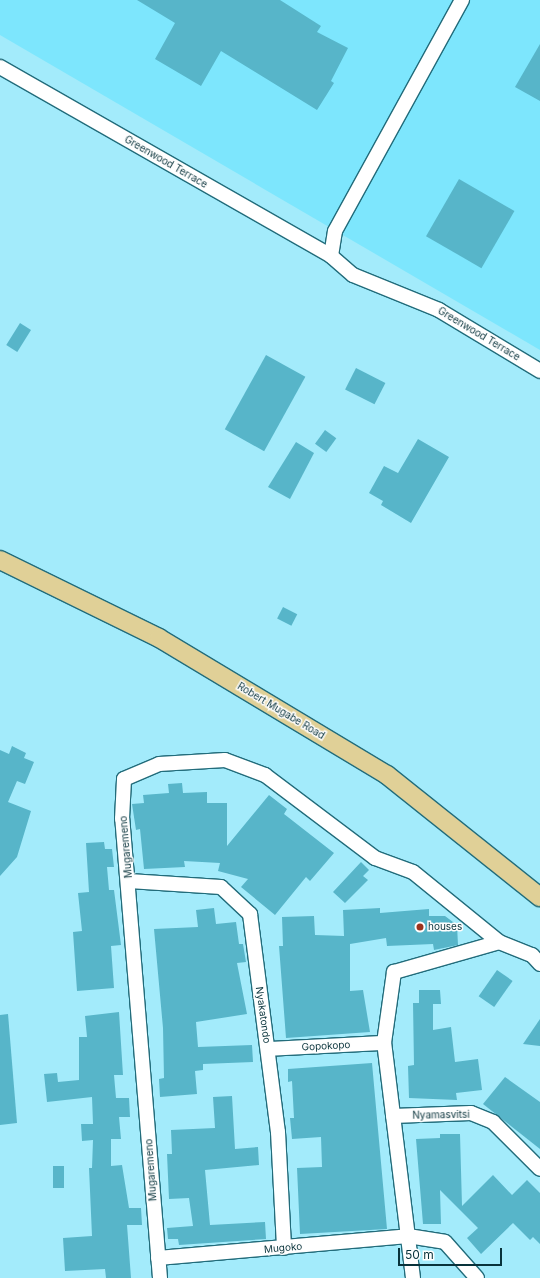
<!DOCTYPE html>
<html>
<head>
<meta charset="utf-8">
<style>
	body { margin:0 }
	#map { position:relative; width:540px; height:1278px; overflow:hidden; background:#a3ebfb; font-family:Inter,sans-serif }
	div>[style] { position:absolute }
	.built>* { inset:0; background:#7de6fd }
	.building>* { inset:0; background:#57b5c9; transform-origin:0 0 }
	.roads { filter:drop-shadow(1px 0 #226c7b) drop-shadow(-1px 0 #226c7b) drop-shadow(0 1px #226c7b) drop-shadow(0 -1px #226c7b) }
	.minor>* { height:14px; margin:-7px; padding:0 7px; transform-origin:7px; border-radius:7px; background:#fff }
	.major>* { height:18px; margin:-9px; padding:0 9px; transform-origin:9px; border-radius:9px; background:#e0d097 }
	.dots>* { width:11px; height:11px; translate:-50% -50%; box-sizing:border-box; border:2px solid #fefefe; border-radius:50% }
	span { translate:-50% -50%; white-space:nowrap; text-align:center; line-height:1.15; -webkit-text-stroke:3px #fefefe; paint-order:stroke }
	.street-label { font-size:10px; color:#09333b }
	.poi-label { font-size:10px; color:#09333b }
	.left { translate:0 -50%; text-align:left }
	.scale { position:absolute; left:398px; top:1248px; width:104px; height:18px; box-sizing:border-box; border:2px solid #09333b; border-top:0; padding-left:5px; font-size:12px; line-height:14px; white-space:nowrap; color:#09333b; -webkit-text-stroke:3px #fefefe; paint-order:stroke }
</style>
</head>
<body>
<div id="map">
	<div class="built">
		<div style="clip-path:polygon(0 0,540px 0,540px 350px,0 35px)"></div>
	</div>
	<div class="building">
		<div style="clip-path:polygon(137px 0,280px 0,321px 26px,317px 32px,348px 48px,331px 81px,334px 83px,317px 110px,221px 51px,201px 86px,155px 59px,175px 23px)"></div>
		<div style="clip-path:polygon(540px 44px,540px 101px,515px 87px)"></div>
		<div style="left:459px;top:179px;width:64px;height:66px;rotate:30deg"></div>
		<div style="left:20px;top:323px;width:13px;height:26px;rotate:32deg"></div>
		<div style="left:266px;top:355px;width:45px;height:85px;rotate:29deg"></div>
		<div style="left:356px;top:368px;width:33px;height:24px;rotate:27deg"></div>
		<div style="left:325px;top:430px;width:14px;height:17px;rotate:36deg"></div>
		<div style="clip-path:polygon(418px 439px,449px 457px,411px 523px,381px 505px,383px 501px,369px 493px,384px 466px,398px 473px)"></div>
		<div style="clip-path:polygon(296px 442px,314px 453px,290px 499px,268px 487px)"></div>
		<div style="left:283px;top:607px;width:16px;height:13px;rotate:27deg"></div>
		<div style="clip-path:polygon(12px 746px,26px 753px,24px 758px,34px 762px,25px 784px,17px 781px,8px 802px,31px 811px,17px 857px,0 876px,0 750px,9px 754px)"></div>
		<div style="clip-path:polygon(182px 783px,183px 793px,207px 792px,207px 803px,227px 803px,227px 846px,269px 795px,287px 809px,284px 814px,334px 853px,310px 881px,306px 877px,275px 915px,241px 887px,248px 879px,218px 871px,220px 863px,184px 861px,185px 867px,144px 869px,140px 829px,136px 830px,132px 804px,144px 803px,143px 795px,169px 793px,168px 784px)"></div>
		<div style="clip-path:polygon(104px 842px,105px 849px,112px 849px,114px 867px,107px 867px,109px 890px,114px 890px,121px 945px,111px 946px,114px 988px,77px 991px,73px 932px,82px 931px,78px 893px,89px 892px,86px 843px)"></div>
		<div style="clip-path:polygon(361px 862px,369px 870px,363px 876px,368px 880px,345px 903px,333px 892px)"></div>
		<div style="clip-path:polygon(214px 908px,216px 924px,236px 922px,239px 944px,243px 944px,246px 962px,237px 963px,247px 1014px,196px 1022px,198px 1047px,252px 1045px,253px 1062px,203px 1064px,203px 1070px,195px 1071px,197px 1094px,160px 1097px,159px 1079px,164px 1078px,163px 1028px,154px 929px,198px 927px,196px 910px)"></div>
		<div style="clip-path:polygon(380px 908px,380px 913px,429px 909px,429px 916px,445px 916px,457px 925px,458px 945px,434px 950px,433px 944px,387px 946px,386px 938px,350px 944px,350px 991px,363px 990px,370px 1032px,286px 1038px,279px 946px,283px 946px,282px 917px,314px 916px,315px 935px,344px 936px,343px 910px)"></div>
		<div style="left:497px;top:970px;width:19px;height:32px;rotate:35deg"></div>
		<div style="clip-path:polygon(419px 990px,440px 990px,441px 1004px,433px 1004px,433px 1030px,451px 1027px,455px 1062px,478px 1059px,482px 1090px,456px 1093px,457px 1100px,409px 1098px,408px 1066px,414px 1065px,413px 1003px,419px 1003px)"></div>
		<div style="clip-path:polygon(119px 1012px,123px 1075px,114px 1075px,116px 1098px,129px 1098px,130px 1117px,119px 1117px,121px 1139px,111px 1139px,111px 1166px,122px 1165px,129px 1208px,141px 1208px,142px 1225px,127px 1225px,131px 1278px,106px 1278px,105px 1269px,65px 1271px,63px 1238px,92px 1236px,89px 1168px,92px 1168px,93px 1140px,82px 1141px,81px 1124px,93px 1124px,92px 1097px,47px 1102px,44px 1074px,57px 1073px,58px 1082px,79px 1080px,79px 1037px,87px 1037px,85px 1016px)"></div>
		<div style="clip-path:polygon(8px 1014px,17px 1123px,0 1125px,0 1015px)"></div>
		<div style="clip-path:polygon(540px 1019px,540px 1046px,523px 1044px)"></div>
		<div style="clip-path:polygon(372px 1063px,387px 1229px,300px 1234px,297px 1168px,322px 1167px,321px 1137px,292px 1139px,290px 1118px,294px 1118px,292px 1081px,288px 1082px,288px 1069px)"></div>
		<div style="clip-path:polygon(505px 1077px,540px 1102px,540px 1149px,483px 1104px)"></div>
		<div style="clip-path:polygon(232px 1096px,235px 1149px,258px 1147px,259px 1165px,205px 1170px,210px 1225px,265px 1222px,266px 1239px,179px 1245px,178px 1239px,168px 1239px,167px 1228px,193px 1226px,189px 1198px,169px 1199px,167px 1154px,172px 1154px,171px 1130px,215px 1128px,213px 1097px)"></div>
		<div style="clip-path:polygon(440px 1134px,460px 1134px,462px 1206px,493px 1175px,512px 1195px,527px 1180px,540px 1193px,540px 1244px,533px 1237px,530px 1240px,513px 1223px,481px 1254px,467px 1238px,478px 1228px,440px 1190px,441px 1224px,423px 1224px,416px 1139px,440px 1138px)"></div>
		<div style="left:53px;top:1166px;width:11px;height:22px"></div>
	</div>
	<div class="roads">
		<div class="minor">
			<div style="left:0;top:67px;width:381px;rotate:29.7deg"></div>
			<div style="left:331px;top:256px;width:29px;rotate:41deg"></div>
			<div style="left:353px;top:275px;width:93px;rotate:22.1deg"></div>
			<div style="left:439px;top:310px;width:118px;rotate:31.1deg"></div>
			<div style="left:331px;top:256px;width:25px;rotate:-81deg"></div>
			<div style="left:335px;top:231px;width:264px;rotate:-61.2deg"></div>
			<div style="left:129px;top:881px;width:92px;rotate:3.7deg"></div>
			<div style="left:221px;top:887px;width:40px;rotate:43deg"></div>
			<div style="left:250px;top:914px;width:220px;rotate:82.7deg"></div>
			<div style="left:278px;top:1132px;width:116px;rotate:87deg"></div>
			<div style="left:268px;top:1049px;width:116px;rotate:-3deg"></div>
			<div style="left:393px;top:1116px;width:78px;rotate:-2.2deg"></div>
			<div style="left:471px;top:1113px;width:24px;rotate:22deg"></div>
			<div style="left:493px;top:1122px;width:66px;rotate:45deg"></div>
			<div style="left:158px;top:1258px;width:251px;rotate:-5deg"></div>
			<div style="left:408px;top:1236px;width:37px;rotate:9deg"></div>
			<div style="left:445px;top:1242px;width:48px;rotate:48.4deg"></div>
			<div style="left:160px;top:1278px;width:461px;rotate:-94.7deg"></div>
			<div style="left:122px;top:819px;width:40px;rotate:-87.1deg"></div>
			<div style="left:124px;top:779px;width:38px;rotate:-23deg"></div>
			<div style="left:159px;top:764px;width:66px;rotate:-3.5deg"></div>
			<div style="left:225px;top:760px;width:43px;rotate:20.6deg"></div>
			<div style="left:265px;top:775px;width:138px;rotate:37deg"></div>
			<div style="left:375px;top:858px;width:40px;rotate:20.2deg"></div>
			<div style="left:413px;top:872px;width:111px;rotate:39.1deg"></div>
			<div style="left:499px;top:942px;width:35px;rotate:22deg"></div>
			<div style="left:532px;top:955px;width:12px;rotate:48deg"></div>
			<div style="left:413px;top:1278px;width:237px;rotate:-97deg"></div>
			<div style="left:384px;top:1043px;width:72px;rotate:-82deg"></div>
			<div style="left:394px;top:972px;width:109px;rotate:-15.9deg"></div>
		</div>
		<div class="major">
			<div style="left:0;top:560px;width:177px;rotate:26.1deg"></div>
			<div style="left:159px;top:638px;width:266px;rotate:31deg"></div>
			<div style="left:387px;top:775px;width:196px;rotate:38.6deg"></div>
		</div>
	</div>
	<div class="dots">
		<div style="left:420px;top:927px;background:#9c331d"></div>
	</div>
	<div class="street-label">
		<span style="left:166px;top:162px;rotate:30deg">Greenwood Terrace</span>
		<span style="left:479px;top:334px;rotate:31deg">Greenwood Terrace</span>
		<span style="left:281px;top:711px;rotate:31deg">Robert Mugabe Road</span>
		<span style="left:126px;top:847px;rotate:-95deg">Mugaremeno</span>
		<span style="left:263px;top:1015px;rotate:82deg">Nyakatondo</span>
		<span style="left:326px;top:1046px;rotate:-3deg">Gopokopo</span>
		<span style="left:441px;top:1115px;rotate:-1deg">Nyamasvitsi</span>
		<span style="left:151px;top:1170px;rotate:-94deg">Mugaremeno</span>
		<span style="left:283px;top:1248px;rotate:-5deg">Mugoko</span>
	</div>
	<div class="poi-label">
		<span class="left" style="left:428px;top:927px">houses</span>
	</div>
	<div class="scale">50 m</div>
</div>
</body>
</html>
